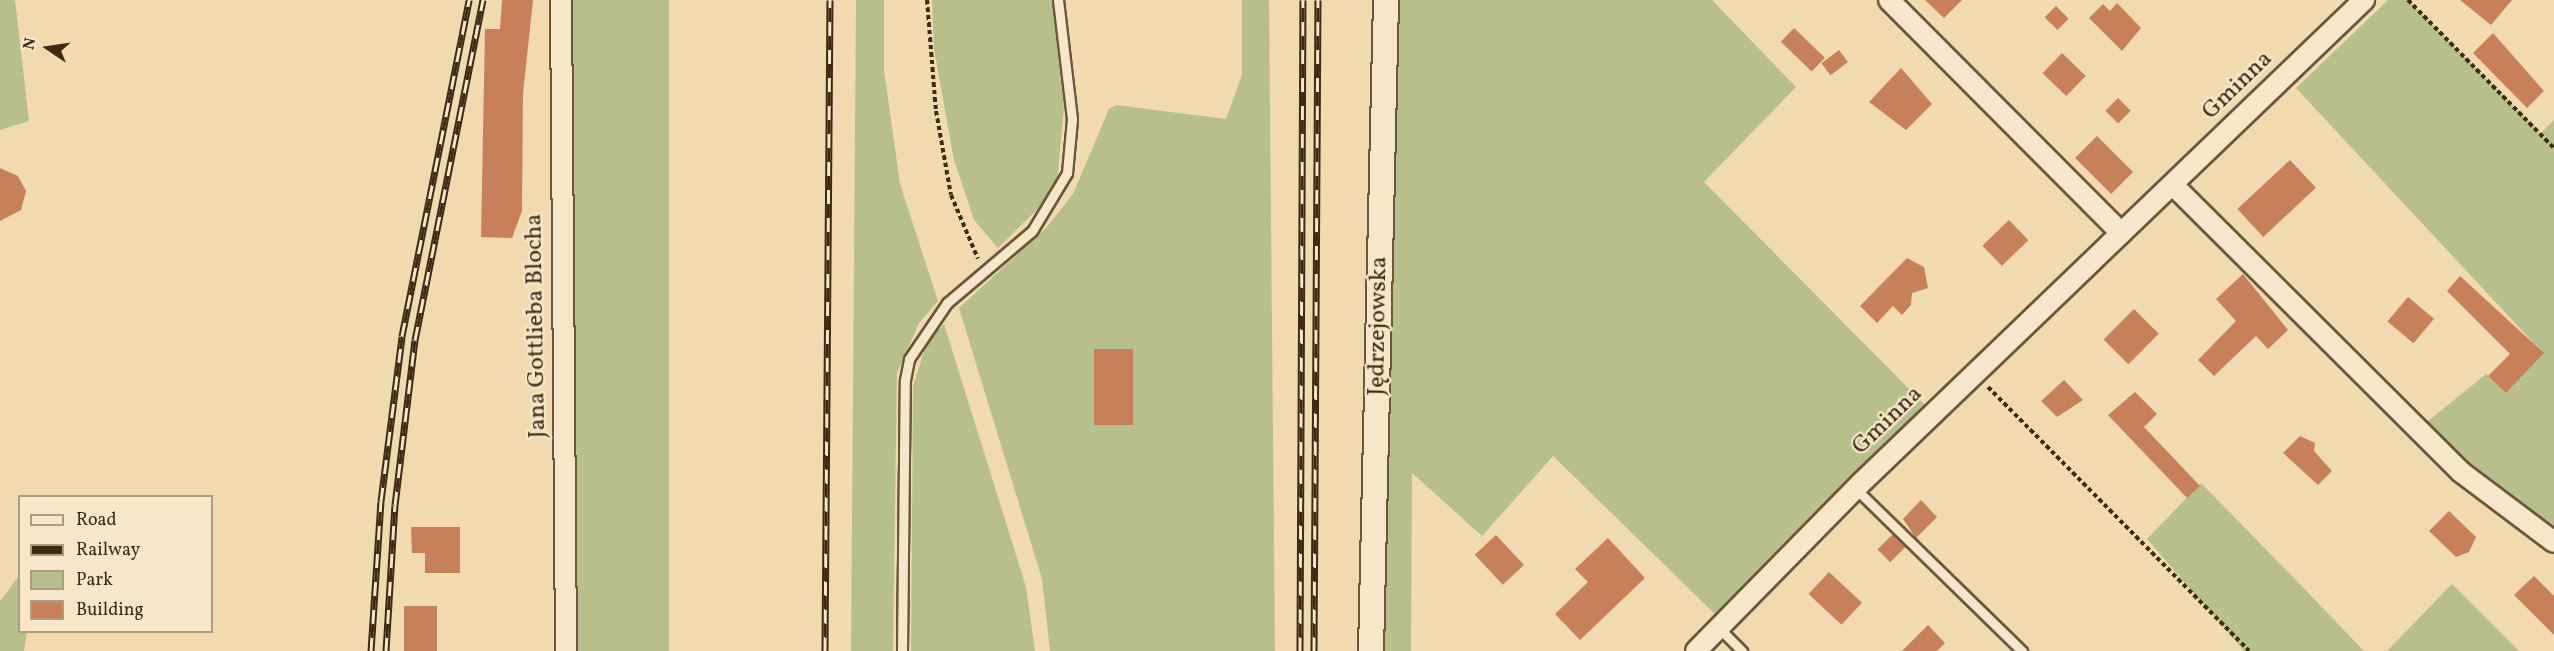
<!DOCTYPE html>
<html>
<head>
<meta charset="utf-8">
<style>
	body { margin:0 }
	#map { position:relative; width:2554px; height:651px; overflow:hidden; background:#f1daaf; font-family:Vollkorn,serif }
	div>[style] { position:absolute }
	.green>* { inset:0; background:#b7c08d; transform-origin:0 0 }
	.building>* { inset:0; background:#c8805b; transform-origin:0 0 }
	.path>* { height:4px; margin-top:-2px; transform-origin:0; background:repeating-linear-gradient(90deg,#3f2a15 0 4.5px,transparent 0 7.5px) }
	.roads { filter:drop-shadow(2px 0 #6c563c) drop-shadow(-2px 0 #6c563c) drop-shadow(0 2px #6c563c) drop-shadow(0 -2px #6c563c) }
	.service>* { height:9px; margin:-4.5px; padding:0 4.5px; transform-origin:4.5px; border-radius:4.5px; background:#f6e7cb }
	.minor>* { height:20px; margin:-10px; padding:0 10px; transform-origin:10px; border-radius:10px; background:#f6e7cb }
	.tertiary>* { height:24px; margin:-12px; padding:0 12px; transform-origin:12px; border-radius:12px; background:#f6e7cb }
	.rail>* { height:7px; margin-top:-3.5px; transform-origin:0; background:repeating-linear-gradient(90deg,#f6e7cb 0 14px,#3f2a15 0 28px); box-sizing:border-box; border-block:2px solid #3f2a15 }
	span { translate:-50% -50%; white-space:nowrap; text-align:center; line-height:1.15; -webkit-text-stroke:4.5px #f6e7cb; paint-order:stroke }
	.street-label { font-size:24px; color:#3f2a15 }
	.legend { position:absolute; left:18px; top:495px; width:195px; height:138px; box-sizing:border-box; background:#f6e7cb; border:2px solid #ad9b82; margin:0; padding:8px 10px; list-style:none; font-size:18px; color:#3f2a15 }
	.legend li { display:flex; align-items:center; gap:12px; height:30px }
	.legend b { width:30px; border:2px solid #ad9b82 }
	.north { position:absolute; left:18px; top:18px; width:60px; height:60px; -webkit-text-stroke:4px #f6e7cb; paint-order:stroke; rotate:283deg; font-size:16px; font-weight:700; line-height:24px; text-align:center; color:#3f2a15 }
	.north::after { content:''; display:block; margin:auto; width:21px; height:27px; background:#3f2a15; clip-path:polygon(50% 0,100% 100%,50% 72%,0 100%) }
</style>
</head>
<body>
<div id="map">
	<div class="green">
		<div style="clip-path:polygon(0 0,15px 0,29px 121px,0 130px)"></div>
		<div style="left:566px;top:0;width:103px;height:651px"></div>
		<div style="clip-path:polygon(856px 0,884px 0,884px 70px,900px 184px,938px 301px,919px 323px,897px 373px,893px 651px,851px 651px)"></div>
		<div style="clip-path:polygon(932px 0,1052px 0,1064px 108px,1057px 182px,1048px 199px,998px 248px,974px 220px,954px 160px,934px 49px)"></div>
		<div style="clip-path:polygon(1242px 0,1269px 0,1275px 651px,1050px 651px,1042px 579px,959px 308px,1046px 228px,1073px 194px,1109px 109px,1116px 105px,1226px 119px,1242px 75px)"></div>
		<div style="clip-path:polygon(1395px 0,1712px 0,1796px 87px,1704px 182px,1929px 409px,1720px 619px,1553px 456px,1482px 536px,1412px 473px,1411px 651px,1382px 651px)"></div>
		<div style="clip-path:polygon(2388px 0,2408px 0,2541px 133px,2554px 120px,2554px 534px,2422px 426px,2486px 374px,2506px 392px,2543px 353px,2296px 88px)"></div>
		<div style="clip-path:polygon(944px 324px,1026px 587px,1035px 651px,911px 651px,913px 386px,927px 342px)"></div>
		<div style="clip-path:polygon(2201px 483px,2291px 575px,2364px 651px,2244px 651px,2147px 539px)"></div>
		<div style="clip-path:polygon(19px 576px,20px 632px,27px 632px,24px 651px,0 651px,0 601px)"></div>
		<div style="clip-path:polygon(2452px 584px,2519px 651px,2387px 651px)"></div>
	</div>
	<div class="building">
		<div style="clip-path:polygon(502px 0,533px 0,523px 94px,522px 211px,512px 238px,481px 237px,485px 29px,500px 29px)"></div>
		<div style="clip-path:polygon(1925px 0,1962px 0,1944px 18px)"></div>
		<div style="clip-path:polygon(2460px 0,2512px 0,2491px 25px)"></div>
		<div style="clip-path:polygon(2117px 3px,2141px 28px,2122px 51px,2089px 18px,2103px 4px,2110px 11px)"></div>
		<div style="left:2056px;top:6px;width:18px;height:16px;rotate:45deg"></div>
		<div style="left:1794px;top:28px;width:43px;height:19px;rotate:44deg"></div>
		<div style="clip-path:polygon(2493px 33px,2544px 91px,2527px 108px,2473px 53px)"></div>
		<div style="left:1839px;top:50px;width:15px;height:22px;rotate:53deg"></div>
		<div style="left:2062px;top:53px;width:33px;height:28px;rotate:44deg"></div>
		<div style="clip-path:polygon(1901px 68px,1932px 104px,1906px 130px,1869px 102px)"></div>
		<div style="left:2118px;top:98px;width:18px;height:18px;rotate:45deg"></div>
		<div style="left:2097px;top:136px;width:51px;height:31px;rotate:45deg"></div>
		<div style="left:2290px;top:160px;width:38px;height:72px;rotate:47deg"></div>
		<div style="clip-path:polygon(0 168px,18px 176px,26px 191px,21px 210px,0 221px)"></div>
		<div style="left:2009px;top:220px;width:28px;height:37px;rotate:46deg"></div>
		<div style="clip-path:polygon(1907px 258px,1924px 267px,1928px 288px,1912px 293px,1911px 305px,1902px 315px,1893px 306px,1877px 323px,1860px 306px)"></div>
		<div style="clip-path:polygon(2243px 274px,2288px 330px,2268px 349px,2256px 336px,2214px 376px,2198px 360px,2236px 321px,2216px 299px)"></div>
		<div style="clip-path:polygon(2460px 276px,2544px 353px,2506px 393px,2488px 376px,2510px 354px,2447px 291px)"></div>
		<div style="left:2408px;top:297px;width:34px;height:32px;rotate:40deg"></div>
		<div style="left:2134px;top:309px;width:35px;height:43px;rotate:45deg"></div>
		<div style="left:1094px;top:349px;width:39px;height:76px"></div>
		<div style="clip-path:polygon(2064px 380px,2083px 400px,2057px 417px,2041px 401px)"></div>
		<div style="clip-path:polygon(2135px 392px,2157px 414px,2144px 427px,2200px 486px,2187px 498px,2108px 415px)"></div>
		<div style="clip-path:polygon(2300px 436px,2315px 443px,2314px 451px,2332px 471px,2318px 485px,2283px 453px)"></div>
		<div style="clip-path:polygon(1921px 500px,1937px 517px,1916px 538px,1903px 519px)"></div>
		<div style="clip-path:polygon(2449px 511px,2476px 537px,2469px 552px,2456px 557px,2429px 531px)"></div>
		<div style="clip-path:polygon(411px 527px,460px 527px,460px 573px,425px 573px,425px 553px,412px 553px)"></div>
		<div style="left:1893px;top:534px;width:18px;height:22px;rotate:45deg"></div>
		<div style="left:1496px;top:535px;width:41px;height:29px;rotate:47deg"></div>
		<div style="clip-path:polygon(1608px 538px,1645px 578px,1580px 640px,1555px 614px,1588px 582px,1575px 569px)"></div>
		<div style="left:1829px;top:572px;width:45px;height:30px;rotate:43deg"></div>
		<div style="clip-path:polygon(2534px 576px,2554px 596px,2554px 635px,2514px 595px)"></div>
		<div style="left:404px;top:606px;width:33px;height:45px"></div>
		<div style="clip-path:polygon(1928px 625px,1945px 643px,1937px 651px,1902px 651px)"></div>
	</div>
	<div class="path">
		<div style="left:927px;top:0;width:111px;rotate:85.4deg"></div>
		<div style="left:936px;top:111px;width:85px;rotate:79.9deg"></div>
		<div style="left:951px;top:195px;width:69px;rotate:67.1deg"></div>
		<div style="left:2408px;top:0;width:208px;rotate:45.4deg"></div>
		<div style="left:1988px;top:387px;width:371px;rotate:45.3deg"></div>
	</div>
	<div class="roads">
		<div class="service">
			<div style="left:1856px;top:489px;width:232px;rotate:44.3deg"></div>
			<div style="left:1719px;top:628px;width:33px;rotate:45deg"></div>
			<div style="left:902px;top:651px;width:271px;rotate:-89.4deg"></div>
			<div style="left:905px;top:380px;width:21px;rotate:-79deg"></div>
			<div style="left:909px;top:359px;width:68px;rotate:-55.8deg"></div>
			<div style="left:947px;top:303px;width:111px;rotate:-40.3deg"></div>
			<div style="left:1032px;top:231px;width:68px;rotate:-58.9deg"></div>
			<div style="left:1067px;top:173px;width:54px;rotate:-84.7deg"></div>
			<div style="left:1072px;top:119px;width:120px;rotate:-96.7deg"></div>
		</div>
		<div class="minor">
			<div style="left:561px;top:0;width:651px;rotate:89.56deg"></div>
			<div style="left:1889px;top:0;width:329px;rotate:45.1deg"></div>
			<div style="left:2174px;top:186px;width:405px;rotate:44.9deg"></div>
			<div style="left:2461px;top:472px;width:116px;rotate:37deg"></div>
			<div style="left:1696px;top:651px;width:234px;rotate:-45.5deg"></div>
			<div style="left:1860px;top:484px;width:699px;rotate:-43.84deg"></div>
		</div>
		<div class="tertiary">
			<div style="left:1371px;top:651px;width:651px;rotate:-88.68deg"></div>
		</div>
	</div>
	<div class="rail">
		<div style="left:371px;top:651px;width:150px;rotate:-86.2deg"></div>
		<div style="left:381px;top:501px;width:166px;rotate:-82.7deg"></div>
		<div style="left:402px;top:336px;width:343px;rotate:-78.7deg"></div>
		<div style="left:386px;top:651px;width:146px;rotate:-86.5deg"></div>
		<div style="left:395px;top:505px;width:166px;rotate:-83.1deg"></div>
		<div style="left:415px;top:340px;width:347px;rotate:-78.7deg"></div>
		<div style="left:825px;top:651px;width:651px;rotate:-89.56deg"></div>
		<div style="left:1300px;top:651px;width:651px;rotate:-89.74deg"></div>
		<div style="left:1314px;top:651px;width:651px;rotate:-89.65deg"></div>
	</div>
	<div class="street-label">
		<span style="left:2238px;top:86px;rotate:-44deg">Gminna</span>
		<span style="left:537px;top:326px;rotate:-91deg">Jana Gottlieba Blocha</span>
		<span style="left:1379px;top:326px;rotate:-89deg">Jędrzejowska</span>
		<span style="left:1888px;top:421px;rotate:-44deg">Gminna</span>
	</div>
	<ul class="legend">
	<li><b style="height:8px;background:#f6e7cb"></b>Road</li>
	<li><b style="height:8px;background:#3f2a15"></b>Railway</li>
	<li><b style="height:16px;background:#b7c08d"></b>Park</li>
	<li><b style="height:16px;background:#c8805b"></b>Building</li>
	</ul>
	<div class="north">N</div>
</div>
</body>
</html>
